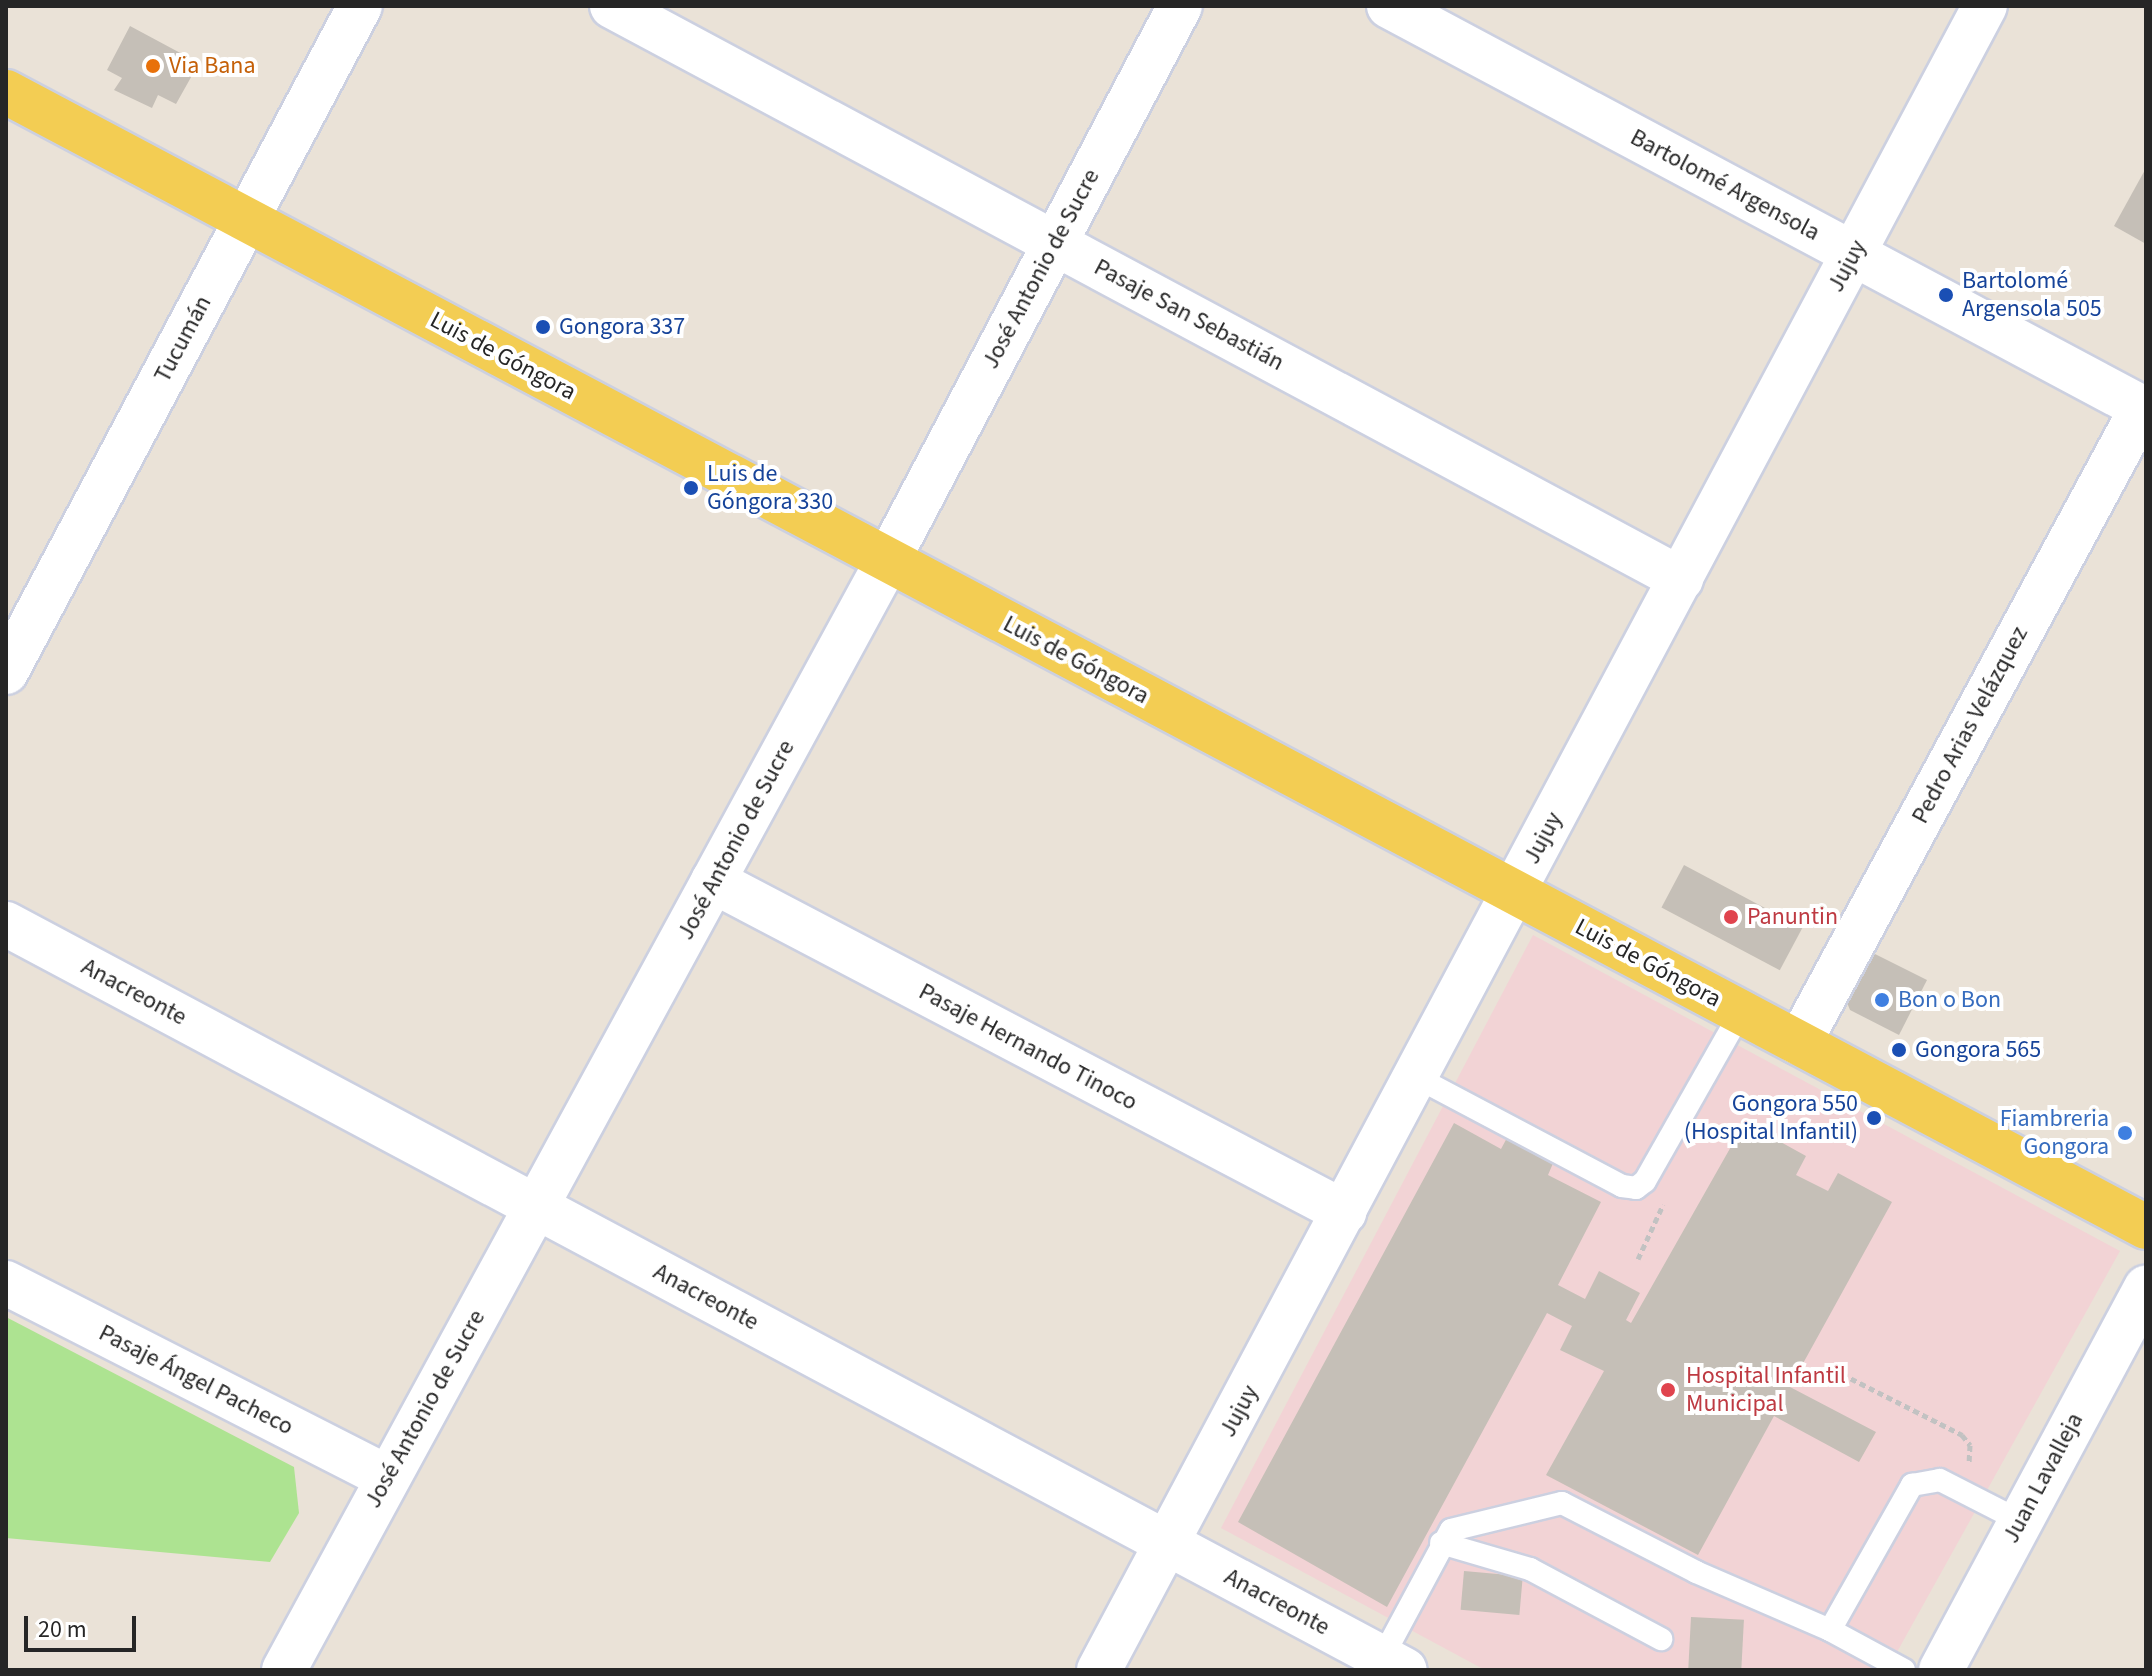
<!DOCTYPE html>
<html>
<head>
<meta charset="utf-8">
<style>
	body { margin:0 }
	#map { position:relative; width:2152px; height:1676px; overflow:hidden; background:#eae2d7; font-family:"Source Sans 3",sans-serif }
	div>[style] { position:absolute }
	.medical>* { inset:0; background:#f2d3d5 }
	.green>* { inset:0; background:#ade391 }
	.building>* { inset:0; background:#c5bfb7; transform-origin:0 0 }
	.path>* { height:5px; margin-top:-2.5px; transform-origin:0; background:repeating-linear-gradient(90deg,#c2c2c2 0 6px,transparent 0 10px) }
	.roads { filter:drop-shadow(2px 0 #ccd0e0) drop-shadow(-2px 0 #ccd0e0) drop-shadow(0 2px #ccd0e0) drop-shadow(0 -2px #ccd0e0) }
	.service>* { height:22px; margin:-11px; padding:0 11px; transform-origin:11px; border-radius:11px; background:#fff }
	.minor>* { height:44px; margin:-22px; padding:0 22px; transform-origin:22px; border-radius:22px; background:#fff }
	.primary>* { height:44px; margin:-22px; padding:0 22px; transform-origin:22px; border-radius:22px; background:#f3cd53 }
	.dots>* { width:22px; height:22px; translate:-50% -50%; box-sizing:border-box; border:4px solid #fff; border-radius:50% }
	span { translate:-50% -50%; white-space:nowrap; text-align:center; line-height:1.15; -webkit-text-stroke:8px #fff; paint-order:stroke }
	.food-label { font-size:24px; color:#c56008 }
	.left { translate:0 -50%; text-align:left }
	.street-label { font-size:24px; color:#262626 }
	.transit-label { font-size:24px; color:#164399 }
	.right { translate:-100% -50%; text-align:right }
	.health-label { font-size:24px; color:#be3a42 }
	.shop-label { font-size:24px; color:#366cbe }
	.frame { position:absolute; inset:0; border:8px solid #262626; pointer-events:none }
	.scale { position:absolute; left:24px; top:1616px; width:112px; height:36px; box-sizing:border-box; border:4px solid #262626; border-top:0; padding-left:10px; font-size:24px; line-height:28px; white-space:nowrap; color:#262626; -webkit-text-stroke:6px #fff; paint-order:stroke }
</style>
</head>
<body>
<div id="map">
	<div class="medical">
		<div style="clip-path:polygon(1533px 935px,2120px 1251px,1887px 1670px,1485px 1670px,1221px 1528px)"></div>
	</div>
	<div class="green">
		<div style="clip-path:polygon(6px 1317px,294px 1467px,299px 1513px,270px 1562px,6px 1538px)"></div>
	</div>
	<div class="building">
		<div style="clip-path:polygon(130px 26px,199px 63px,176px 104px,158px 95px,152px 108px,114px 90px,122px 78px,107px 70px)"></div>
		<div style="clip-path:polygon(2146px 168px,2146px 244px,2114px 226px)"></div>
		<div style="left:1684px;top:865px;width:134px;height:48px;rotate:28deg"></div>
		<div style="clip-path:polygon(1865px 949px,1927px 980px,1899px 1035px,1850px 1010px,1842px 990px)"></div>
		<div style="clip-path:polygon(1745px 1122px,1806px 1156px,1796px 1175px,1828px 1191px,1838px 1173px,1892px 1202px,1790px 1387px,1876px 1432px,1859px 1462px,1774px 1416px,1698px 1555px,1546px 1475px,1604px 1371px,1560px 1350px,1572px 1326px,1547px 1313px,1387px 1607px,1238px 1522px,1454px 1123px,1501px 1149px,1508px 1136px,1554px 1161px,1548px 1175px,1601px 1202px,1558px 1285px,1585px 1299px,1599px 1271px,1640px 1293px,1626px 1320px,1631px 1323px)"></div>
		<div style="left:1464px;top:1571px;width:59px;height:39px;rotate:5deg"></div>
		<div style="left:1691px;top:1617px;width:53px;height:52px;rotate:3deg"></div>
	</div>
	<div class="path">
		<div style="left:1638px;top:1259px;width:60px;rotate:-65.2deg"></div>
		<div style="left:1842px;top:1374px;width:135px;rotate:26.9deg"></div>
		<div style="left:1962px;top:1435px;width:13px;rotate:51deg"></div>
		<div style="left:1970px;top:1445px;width:17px;rotate:93deg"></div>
	</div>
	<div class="roads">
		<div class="service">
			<div style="left:1416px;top:1077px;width:233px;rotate:27.9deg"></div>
			<div style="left:1622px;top:1186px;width:14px;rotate:8deg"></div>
			<div style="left:1636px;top:1188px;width:11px;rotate:-38deg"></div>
			<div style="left:1645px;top:1181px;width:194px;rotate:-60.4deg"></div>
			<div style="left:1441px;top:1543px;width:93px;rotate:16.3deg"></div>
			<div style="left:1530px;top:1569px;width:149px;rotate:28.1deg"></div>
			<div style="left:1382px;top:1658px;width:145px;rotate:-61.7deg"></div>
			<div style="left:1451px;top:1530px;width:114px;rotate:-13.7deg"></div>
			<div style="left:1562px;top:1503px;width:151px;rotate:27.2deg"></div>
			<div style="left:1696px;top:1572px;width:146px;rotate:23.4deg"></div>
			<div style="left:1904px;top:1670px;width:84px;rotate:-151.6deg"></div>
			<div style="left:1830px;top:1630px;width:167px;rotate:-60.5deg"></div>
			<div style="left:1912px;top:1485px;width:28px;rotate:-10deg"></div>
			<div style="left:1940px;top:1480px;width:90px;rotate:27.1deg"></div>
		</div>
		<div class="minor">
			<div style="left:612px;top:6px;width:1213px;rotate:28.19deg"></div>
			<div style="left:1389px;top:6px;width:858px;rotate:28.09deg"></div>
			<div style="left:6px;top:672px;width:754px;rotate:-62.01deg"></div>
			<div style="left:713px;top:881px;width:713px;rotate:27.68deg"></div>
			<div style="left:6px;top:924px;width:1585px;rotate:28.07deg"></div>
			<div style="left:1799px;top:1043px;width:722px;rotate:-61.62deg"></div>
			<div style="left:6px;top:1283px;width:428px;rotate:27deg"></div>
			<div style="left:284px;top:1670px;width:1264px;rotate:-61.45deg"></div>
			<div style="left:888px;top:560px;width:626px;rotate:-62.21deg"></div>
			<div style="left:1099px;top:1670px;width:1885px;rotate:-61.97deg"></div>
			<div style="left:1941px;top:1670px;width:434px;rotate:-61.8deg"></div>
		</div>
		<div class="primary">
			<div style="left:6px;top:92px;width:2422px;rotate:27.94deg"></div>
		</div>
	</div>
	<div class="dots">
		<div style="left:153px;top:66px;background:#e8710a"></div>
		<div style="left:1946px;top:295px;background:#1a4fb4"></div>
		<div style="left:543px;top:327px;background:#1a4fb4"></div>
		<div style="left:691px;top:488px;background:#1a4fb4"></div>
		<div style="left:1731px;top:917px;background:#e0444e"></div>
		<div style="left:1882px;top:1000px;background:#3f7fe0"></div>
		<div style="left:1899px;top:1050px;background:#1a4fb4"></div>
		<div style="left:1874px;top:1118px;background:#1a4fb4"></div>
		<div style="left:2125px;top:1133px;background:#3f7fe0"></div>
		<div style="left:1668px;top:1390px;background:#e0444e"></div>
	</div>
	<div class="food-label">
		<span class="left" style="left:169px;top:66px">Via Bana</span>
	</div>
	<div class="street-label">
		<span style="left:1725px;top:185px;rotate:28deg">Bartolomé Argensola</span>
		<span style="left:1847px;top:266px;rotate:-62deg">Jujuy</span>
		<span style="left:1041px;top:269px;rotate:-62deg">José Antonio de Sucre</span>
		<span style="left:1189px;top:315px;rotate:28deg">Pasaje San Sebastián</span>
		<span style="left:183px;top:339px;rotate:-62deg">Tucumán</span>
		<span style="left:503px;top:356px;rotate:28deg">Luis de Góngora</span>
		<span style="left:1076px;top:660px;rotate:28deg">Luis de Góngora</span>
		<span style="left:1970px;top:725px;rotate:-62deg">Pedro Arias Velázquez</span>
		<span style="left:1543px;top:838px;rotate:-62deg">Jujuy</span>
		<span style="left:736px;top:840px;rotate:-62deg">José Antonio de Sucre</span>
		<span style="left:1648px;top:963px;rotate:28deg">Luis de Góngora</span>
		<span style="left:134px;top:992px;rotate:28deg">Anacreonte</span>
		<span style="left:1028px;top:1047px;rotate:28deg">Pasaje Hernando Tinoco</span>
		<span style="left:706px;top:1297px;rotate:28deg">Anacreonte</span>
		<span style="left:196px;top:1380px;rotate:27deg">Pasaje Ángel Pacheco</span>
		<span style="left:425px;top:1409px;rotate:-61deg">José Antonio de Sucre</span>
		<span style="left:1239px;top:1411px;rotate:-62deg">Jujuy</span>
		<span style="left:2043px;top:1478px;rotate:-62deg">Juan Lavalleja</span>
		<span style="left:1277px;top:1602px;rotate:28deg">Anacreonte</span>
	</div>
	<div class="transit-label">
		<span class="left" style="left:1962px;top:295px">Bartolomé<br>Argensola 505</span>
		<span class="left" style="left:559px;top:327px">Gongora 337</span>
		<span class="left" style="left:707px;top:488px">Luis de<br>Góngora 330</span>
		<span class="left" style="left:1915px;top:1050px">Gongora 565</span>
		<span class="right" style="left:1858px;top:1118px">Gongora 550<br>(Hospital Infantil)</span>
	</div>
	<div class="health-label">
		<span class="left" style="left:1747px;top:917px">Panuntin</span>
		<span class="left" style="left:1686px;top:1390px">Hospital Infantil<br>Municipal</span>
	</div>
	<div class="shop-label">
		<span class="left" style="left:1898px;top:1000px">Bon o Bon</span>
		<span class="right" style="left:2109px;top:1133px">Fiambreria<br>Gongora</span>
	</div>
	<div class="frame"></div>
	<div class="scale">20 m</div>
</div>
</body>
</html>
